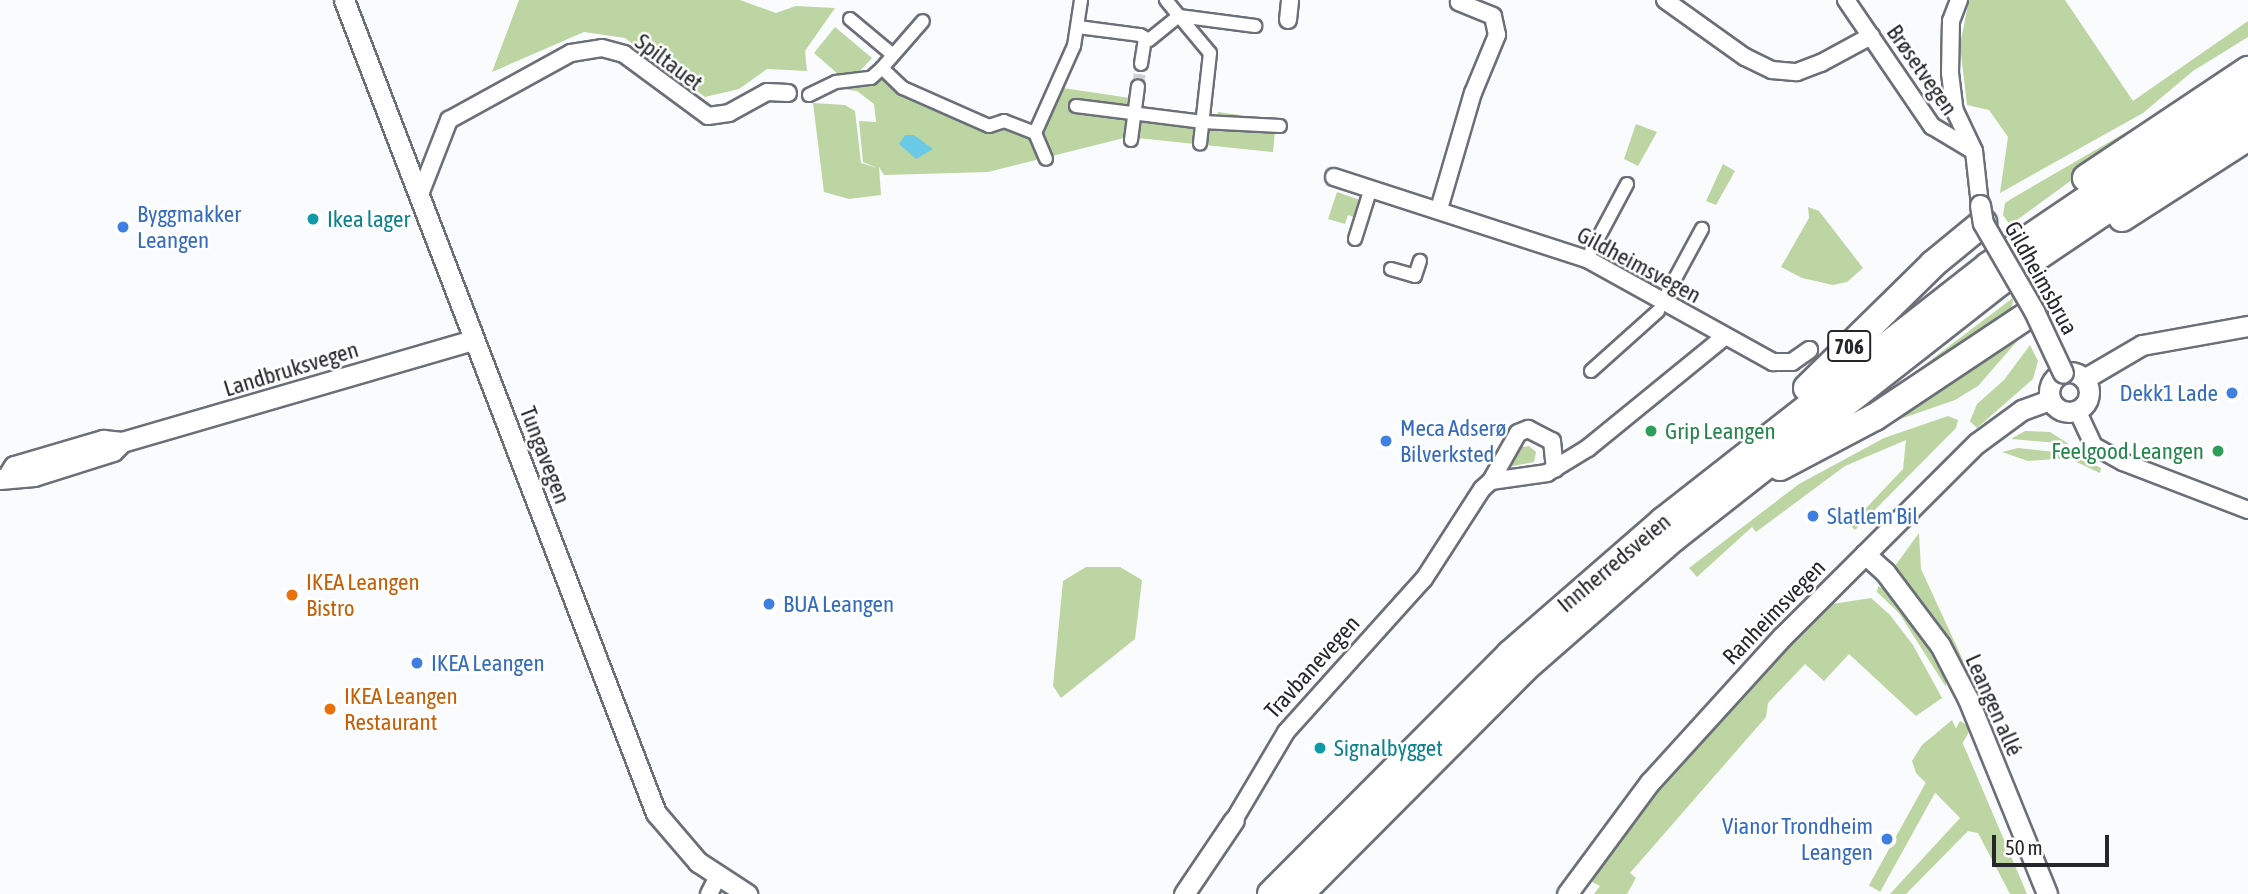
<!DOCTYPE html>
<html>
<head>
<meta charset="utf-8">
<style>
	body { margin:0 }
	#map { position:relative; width:2248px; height:894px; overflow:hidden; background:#fafbfd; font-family:"Asap Condensed",sans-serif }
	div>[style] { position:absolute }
	.green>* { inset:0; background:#bdd5a2; transform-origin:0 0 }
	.water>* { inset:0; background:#6ac9e6 }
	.pedestrian-tunnel>* { height:12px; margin-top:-6px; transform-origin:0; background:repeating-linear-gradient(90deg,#cfd1d3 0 12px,transparent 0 18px) }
	.roads { filter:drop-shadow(2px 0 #6b6f78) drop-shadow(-2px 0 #6b6f78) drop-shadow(0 2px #6b6f78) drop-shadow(0 -2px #6b6f78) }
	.pedestrian>* { height:12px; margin:-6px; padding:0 6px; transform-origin:6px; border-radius:6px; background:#fff }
	.minor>* { height:16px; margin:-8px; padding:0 8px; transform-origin:8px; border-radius:8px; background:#fff }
	.tertiary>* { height:19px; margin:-9.5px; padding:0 9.5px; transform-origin:9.5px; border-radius:9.5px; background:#fff }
	.tertiary>.ring { margin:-9.5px; padding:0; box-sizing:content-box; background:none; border:19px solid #fff; border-radius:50% }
	.trunk>* { height:26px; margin:-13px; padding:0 13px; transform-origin:13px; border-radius:13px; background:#fff }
	.bridges { filter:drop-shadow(2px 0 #6b6f78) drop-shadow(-2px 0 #6b6f78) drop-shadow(0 2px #6b6f78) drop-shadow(0 -2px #6b6f78) }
	.tertiary-bridge>* { height:19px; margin:-9.5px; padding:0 9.5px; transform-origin:9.5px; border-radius:9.5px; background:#fff }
	.dots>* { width:19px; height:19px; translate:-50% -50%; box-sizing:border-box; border:4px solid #fff; border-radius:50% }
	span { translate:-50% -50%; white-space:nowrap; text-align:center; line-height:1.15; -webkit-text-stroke:5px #fff; paint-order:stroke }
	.shield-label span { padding:2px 5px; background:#fff; border:2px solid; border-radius:5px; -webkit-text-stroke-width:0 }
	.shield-label { font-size:21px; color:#25272a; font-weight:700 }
	.street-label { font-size:23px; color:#25272a }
	.shop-label { font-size:23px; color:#366cbe }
	.left { translate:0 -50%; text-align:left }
	.right { translate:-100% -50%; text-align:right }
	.culture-label { font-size:23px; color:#0d838f }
	.leisure-label { font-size:23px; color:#27864d }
	.food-label { font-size:23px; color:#c56008 }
	.scale { position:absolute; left:1992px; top:835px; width:117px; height:32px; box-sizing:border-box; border:4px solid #25272a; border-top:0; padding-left:9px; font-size:21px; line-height:24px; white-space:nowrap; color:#25272a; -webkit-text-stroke:5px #fff; paint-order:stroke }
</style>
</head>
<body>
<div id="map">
	<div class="green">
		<div style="clip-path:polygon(519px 0,740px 0,776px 13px,796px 6px,835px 8px,805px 51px,807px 71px,767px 69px,739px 89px,705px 97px,625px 38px,584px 32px,492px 72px)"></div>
		<div style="clip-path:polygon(1969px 0,2065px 0,2133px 101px,2248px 21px,2248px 37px,2193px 71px,2143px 113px,2000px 193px,2008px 137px,1989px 110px,1967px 105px,1960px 45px)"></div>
		<div style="clip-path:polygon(835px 27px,872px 58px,857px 74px,839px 75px,814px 53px)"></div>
		<div style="clip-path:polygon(884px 75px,982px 130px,1005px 128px,1032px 137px,1046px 127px,1063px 88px,1130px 98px,1128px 109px,1217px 120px,1218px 112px,1276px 120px,1273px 152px,1128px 137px,988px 172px,884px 175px,879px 167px,881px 195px,849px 199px,824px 192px,813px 103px,845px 105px,855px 111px,861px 163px,877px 168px,863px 162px,859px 121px,876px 122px,874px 104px,857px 91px,835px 88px,867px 85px)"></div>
		<div style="clip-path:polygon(2180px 101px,2010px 225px,2003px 215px,2005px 203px,2011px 199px)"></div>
		<div style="clip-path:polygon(1636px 124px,1657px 132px,1638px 166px,1624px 159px)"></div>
		<div style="clip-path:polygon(1723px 164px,1735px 171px,1716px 205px,1706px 201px)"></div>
		<div style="clip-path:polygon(1337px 192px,1360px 200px,1356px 218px,1348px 215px,1345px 224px,1328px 219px)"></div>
		<div style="clip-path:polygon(1808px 207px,1819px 211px,1863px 268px,1847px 282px,1833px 285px,1802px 278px,1781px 267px,1809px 218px)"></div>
		<div style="clip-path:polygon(2014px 297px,2009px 317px,1869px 407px)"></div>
		<div style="clip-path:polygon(2010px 338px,2019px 339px,1978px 386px,1955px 400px,1880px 426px)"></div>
		<div style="clip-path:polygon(2030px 345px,2038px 361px,2033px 379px,1977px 428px,1970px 421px,1977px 404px,2004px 380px)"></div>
		<div style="clip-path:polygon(1948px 416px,1958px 420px,1956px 428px,1855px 530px,1850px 525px,1903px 469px,1906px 440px,1845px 466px,1756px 532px,1752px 527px,1697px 577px,1689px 568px,1799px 484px,1884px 438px)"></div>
		<div style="clip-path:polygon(2025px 431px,2050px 432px,2069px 444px,2011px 439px)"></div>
		<div style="clip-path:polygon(1529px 446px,1536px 452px,1534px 462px,1508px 467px,1521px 447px)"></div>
		<div style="clip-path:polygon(2018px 448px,2072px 454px,2101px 468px,2100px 473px,2068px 458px,2028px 461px,2002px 452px)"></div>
		<div style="clip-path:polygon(1919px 533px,1921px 569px,1962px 658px,2031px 826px,1939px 627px,1898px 576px,1895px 566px)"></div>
		<div style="clip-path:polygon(1086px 567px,1120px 567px,1142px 580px,1135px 639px,1061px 698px,1053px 686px,1063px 581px)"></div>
		<div style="clip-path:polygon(1878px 586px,1888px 591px,1908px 617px,1946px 676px,1946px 687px,1899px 613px,1877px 592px)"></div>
		<div style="clip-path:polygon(1871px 598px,1890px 615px,1913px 645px,1942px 698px,1916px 716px,1849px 654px,1824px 681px,1805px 664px,1768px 703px,1766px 717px,1630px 873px,1636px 878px,1627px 894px,1594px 894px,1600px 886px,1592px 882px,1606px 851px,1751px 685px,1832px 604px)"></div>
		<div style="clip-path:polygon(1952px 720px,1967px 753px,2027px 894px,2010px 894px,1978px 833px,1968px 831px,1906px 894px,1890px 894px,1960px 818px,1916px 773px,1912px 761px,1922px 745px)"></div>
		<div style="left:1960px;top:721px;width:13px;height:188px;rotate:29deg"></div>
	</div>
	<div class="water">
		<div style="clip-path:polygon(905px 135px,914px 135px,933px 149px,916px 159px,899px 144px)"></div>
	</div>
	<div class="pedestrian-tunnel">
		<div style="left:1138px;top:86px;width:22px;rotate:-82deg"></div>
	</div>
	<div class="roads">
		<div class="pedestrian">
			<div style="left:1179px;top:16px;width:48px;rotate:50deg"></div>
			<div style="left:1210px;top:53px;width:91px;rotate:96.3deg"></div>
			<div style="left:1179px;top:16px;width:77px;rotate:7.5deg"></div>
			<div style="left:850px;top:19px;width:56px;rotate:39.9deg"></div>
			<div style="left:1078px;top:27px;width:63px;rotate:7.4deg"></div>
			<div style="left:1140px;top:35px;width:10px;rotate:29deg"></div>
			<div style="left:1149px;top:40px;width:38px;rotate:-39deg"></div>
			<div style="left:1179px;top:16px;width:21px;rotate:-129deg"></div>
			<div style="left:1141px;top:64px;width:24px;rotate:-81deg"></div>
			<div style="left:882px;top:68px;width:62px;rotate:-48.9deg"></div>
			<div style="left:809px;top:95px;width:30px;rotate:-26deg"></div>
			<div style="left:836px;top:82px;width:35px;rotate:-7deg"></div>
			<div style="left:871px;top:78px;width:15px;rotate:-42deg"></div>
			<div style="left:882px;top:68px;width:29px;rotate:44deg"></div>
			<div style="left:903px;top:88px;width:94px;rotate:23.8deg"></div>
			<div style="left:989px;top:126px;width:16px;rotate:-18deg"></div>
			<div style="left:1004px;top:121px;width:33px;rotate:21deg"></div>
			<div style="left:1035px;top:133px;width:95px;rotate:-65.9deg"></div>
			<div style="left:1074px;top:46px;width:47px;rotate:-81.3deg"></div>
			<div style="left:1076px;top:106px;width:128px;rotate:7.2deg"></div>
			<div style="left:1203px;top:122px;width:77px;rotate:3deg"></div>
			<div style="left:1035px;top:133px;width:28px;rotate:67deg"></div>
			<div style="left:1131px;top:140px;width:54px;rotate:-82.6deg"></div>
			<div style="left:1355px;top:239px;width:53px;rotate:-72.6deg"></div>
			<div style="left:1587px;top:259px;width:85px;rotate:-61.9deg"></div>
			<div style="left:1391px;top:269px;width:25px;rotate:16deg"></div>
			<div style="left:1415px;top:276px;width:16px;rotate:-72deg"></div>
			<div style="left:1663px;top:301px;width:82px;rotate:-61.6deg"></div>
			<div style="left:1591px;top:371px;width:90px;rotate:-41.8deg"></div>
		</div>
		<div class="minor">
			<div style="left:1665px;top:0;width:98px;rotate:35.5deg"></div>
			<div style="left:1745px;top:57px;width:30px;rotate:26deg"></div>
			<div style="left:1772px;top:70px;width:25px;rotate:5deg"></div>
			<div style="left:1797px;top:72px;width:26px;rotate:-21deg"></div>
			<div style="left:1821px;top:63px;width:57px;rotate:-28.4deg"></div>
			<div style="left:1846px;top:0;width:153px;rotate:55.7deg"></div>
			<div style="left:1932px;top:126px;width:49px;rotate:30.8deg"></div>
			<div style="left:1959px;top:0;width:22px;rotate:111deg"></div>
			<div style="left:1951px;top:21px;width:52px;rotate:91.1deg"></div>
			<div style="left:1950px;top:73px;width:38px;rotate:83deg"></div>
			<div style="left:1955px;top:111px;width:44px;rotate:64.6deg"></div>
			<div style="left:1974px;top:151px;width:54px;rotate:83.7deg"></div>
			<div style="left:1288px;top:20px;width:20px;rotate:-84deg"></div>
			<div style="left:1334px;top:177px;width:266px;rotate:18deg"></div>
			<div style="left:1587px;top:259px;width:213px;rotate:29deg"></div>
			<div style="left:1773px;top:362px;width:19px"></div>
			<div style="left:1792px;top:362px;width:21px;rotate:-35deg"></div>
			<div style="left:419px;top:197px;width:83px;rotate:-68.7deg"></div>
			<div style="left:449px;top:120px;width:139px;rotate:-28.8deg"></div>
			<div style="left:571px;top:53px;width:31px;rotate:-9deg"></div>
			<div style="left:602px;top:48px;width:23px;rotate:15deg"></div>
			<div style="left:624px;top:54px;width:104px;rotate:36.4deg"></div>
			<div style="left:708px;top:116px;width:21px;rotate:-8deg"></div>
			<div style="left:729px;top:113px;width:43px;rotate:-28.9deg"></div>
			<div style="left:767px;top:92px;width:21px;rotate:3deg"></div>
			<div style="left:1439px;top:209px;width:121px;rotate:-73.7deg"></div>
			<div style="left:1473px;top:93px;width:63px;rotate:-67.5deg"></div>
			<div style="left:1497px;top:35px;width:19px;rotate:-102deg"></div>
			<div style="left:1493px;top:16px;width:37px;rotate:-158deg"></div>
			<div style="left:2077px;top:410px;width:40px;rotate:65deg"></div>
			<div style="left:2094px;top:446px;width:33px;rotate:29deg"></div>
			<div style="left:2123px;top:462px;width:134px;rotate:21deg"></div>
			<div style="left:1491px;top:481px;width:55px;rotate:-60.6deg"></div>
			<div style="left:1518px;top:433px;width:11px;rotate:-22deg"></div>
			<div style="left:1528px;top:429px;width:27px;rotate:27deg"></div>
			<div style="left:1552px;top:441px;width:28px;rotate:84deg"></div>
			<div style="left:1234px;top:820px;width:102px;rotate:-59.4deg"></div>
			<div style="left:1286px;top:732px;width:206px;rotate:-48deg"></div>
			<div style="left:1424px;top:579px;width:107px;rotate:-57.2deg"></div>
			<div style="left:1482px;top:489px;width:12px;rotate:-42deg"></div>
			<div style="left:1491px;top:481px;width:57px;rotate:-8.1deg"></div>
			<div style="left:1547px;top:473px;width:48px;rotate:-31.4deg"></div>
			<div style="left:1588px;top:448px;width:176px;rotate:-39.2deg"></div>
			<div style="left:709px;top:894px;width:20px;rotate:-63deg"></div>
		</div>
		<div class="tertiary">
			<div style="left:344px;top:0;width:871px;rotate:69.01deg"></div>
			<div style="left:656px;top:813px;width:65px;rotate:49.4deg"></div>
			<div style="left:698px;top:862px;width:59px;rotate:33.1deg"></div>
			<div class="ring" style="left:2049px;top:372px;width:21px;height:21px"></div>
			<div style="left:2084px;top:379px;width:67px;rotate:-30.4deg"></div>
			<div style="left:2142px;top:345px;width:108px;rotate:-10.2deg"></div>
			<div style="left:7px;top:477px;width:13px;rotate:-58deg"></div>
			<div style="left:14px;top:466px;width:93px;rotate:-16.3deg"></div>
			<div style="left:103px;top:440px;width:19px;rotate:6deg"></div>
			<div style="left:0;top:479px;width:34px;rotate:-5deg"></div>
			<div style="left:34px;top:476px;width:83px;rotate:-17.6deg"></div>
			<div style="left:113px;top:451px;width:13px;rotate:-45deg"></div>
			<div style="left:122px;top:442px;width:366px;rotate:-16.2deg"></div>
			<div style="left:1865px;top:554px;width:27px;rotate:42deg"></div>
			<div style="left:1885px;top:572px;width:91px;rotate:53deg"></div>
			<div style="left:1940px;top:645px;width:61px;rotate:62.6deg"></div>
			<div style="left:1968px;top:699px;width:210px;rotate:67.9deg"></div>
			<div style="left:1184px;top:894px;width:89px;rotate:-56deg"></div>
			<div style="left:1567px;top:894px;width:139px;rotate:-53.5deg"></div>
			<div style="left:1650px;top:782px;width:196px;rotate:-47.7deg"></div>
			<div style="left:1782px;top:637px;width:275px;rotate:-44.9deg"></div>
			<div style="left:1977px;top:443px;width:56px;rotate:-36.3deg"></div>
			<div style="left:2022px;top:410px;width:30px;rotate:-20deg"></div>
		</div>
		<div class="trunk">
			<div style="left:2086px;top:178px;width:195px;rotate:-33.7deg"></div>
			<div style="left:2122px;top:218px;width:150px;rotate:-32.7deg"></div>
			<div style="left:1807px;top:388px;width:177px;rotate:-44.5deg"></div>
			<div style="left:1933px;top:264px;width:65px;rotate:-39.4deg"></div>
			<div style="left:1780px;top:467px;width:107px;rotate:-27.8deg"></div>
			<div style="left:1875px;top:417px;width:191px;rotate:-33.7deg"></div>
			<div style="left:1271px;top:894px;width:339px;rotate:-45.1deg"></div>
			<div style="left:1510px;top:654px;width:203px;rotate:-41deg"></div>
			<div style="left:1663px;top:521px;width:413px;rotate:-38.1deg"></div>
			<div style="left:1988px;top:266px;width:314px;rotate:-34.1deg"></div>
			<div style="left:1300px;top:894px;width:317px;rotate:-45.1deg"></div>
			<div style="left:1524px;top:669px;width:201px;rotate:-41.2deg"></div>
			<div style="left:1675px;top:537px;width:413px;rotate:-38.1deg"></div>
			<div style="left:2000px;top:282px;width:299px;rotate:-34deg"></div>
		</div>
	</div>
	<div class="bridges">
		<div class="tertiary-bridge">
			<div style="left:1980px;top:205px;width:18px;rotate:81deg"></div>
			<div style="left:1983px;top:223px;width:102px;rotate:59.9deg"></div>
			<div style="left:2034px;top:311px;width:68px;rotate:64.9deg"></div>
		</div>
	</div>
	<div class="dots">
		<div style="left:313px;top:219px;background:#0f9aa8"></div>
		<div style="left:123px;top:227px;background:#3f7fe0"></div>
		<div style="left:2232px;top:393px;background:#3f7fe0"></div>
		<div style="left:1651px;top:431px;background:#2e9e5b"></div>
		<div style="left:1386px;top:441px;background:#3f7fe0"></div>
		<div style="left:2218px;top:451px;background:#2e9e5b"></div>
		<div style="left:1813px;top:516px;background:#3f7fe0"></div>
		<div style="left:292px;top:595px;background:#e8710a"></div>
		<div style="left:769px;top:604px;background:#3f7fe0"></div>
		<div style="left:417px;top:663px;background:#3f7fe0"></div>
		<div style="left:330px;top:709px;background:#e8710a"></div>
		<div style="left:1320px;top:748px;background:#0f9aa8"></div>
		<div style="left:1887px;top:839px;background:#3f7fe0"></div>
	</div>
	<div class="shield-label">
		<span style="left:1849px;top:346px">706</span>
	</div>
	<div class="street-label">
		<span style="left:669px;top:62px;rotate:37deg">Spiltauet</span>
		<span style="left:1922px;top:70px;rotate:55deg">Brøsetvegen</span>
		<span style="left:1639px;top:265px;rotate:28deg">Gildheimsvegen</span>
		<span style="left:2041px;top:278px;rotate:61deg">Gildheimsbrua</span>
		<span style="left:291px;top:369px;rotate:-17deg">Landbruksvegen</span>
		<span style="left:545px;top:455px;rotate:69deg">Tungavegen</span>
		<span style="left:1614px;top:563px;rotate:-40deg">Innherredsveien</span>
		<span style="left:1774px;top:612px;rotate:-46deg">Ranheimsvegen</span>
		<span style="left:1312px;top:667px;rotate:-48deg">Travbanevegen</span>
		<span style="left:1994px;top:705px;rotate:66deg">Leangen allé</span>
	</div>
	<div class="shop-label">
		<span class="left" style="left:137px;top:227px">Byggmakker<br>Leangen</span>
		<span class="right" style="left:2218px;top:393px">Dekk1 Lade</span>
		<span class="left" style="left:1400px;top:441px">Meca Adserø<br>Bilverksted</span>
		<span class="left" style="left:1827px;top:516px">Slatlem Bil</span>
		<span class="left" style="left:783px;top:604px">BUA Leangen</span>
		<span class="left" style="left:431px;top:663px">IKEA Leangen</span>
		<span class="right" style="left:1873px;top:839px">Vianor Trondheim<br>Leangen</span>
	</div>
	<div class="culture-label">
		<span class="left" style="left:327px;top:219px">Ikea lager</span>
		<span class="left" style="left:1334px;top:748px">Signalbygget</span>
	</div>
	<div class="leisure-label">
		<span class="left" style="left:1665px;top:431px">Grip Leangen</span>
		<span class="right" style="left:2204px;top:451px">Feelgood Leangen</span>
	</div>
	<div class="food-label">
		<span class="left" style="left:306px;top:595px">IKEA Leangen<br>Bistro</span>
		<span class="left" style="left:344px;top:709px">IKEA Leangen<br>Restaurant</span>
	</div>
	<div class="scale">50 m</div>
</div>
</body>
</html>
